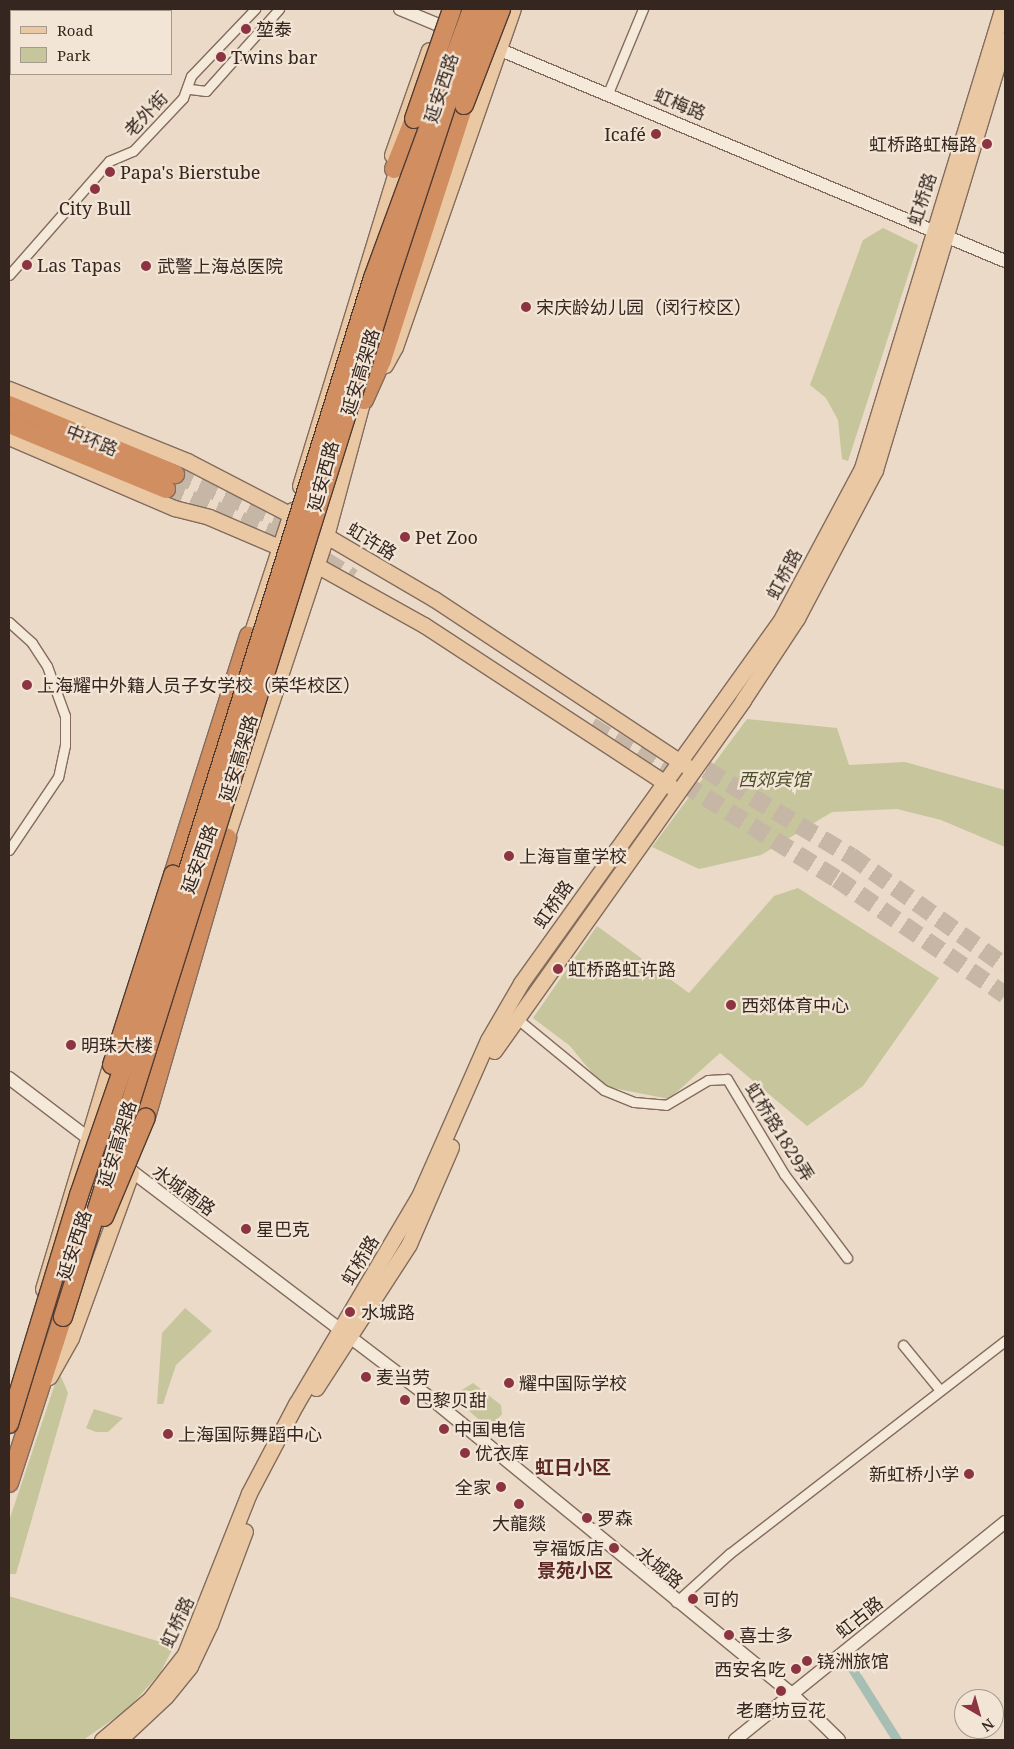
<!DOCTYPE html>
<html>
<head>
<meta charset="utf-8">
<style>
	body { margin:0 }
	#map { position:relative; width:1014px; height:1749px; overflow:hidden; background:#eadac7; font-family:"Noto Serif","Noto Sans SC",serif }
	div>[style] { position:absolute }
	.green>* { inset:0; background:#c7c59c }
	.canal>* { height:9px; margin:-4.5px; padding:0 4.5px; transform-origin:4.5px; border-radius:4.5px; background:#a7beb4 }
	.highway-tunnel>* { height:18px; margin-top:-9px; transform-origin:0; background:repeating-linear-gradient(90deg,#c6b6a6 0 18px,transparent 0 27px) }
	.roads { filter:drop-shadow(1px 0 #836c5e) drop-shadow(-1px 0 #836c5e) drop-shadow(0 1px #836c5e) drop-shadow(0 -1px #836c5e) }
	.street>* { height:9px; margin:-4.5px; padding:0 4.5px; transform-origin:4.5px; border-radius:4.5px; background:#f5e9d9 }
	.secondary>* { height:12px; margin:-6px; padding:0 6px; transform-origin:6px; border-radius:6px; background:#f5e9d9 }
	.primary>* { height:15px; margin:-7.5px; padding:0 7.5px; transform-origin:7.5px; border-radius:7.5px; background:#e9c8a3 }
	.highway>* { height:18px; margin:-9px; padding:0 9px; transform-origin:9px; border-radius:9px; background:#d08e61 }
	.bridges { filter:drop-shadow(1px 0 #513c32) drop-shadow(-1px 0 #513c32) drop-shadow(0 1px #513c32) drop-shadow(0 -1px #513c32) }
	.highway-bridge>* { height:18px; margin:-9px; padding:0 9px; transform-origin:9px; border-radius:9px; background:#d08e61 }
	.dots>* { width:14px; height:14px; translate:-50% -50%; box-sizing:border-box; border:2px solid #f2e5d5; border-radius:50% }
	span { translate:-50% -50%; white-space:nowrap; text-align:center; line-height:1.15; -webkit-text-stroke:4.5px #f2e5d5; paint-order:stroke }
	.poi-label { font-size:18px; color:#352720 }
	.left { translate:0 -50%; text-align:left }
	.right { translate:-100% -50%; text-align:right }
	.street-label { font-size:18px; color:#352720 }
	.park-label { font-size:18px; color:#4b4f29; font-style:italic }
	.neighbourhood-label { font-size:19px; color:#5d2824; font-weight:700 }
	.frame { position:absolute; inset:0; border:10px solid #352720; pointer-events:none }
	.legend { position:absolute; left:10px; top:10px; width:162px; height:65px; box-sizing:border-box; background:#f2e5d5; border:1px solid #a6998d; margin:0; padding:6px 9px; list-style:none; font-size:15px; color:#352720 }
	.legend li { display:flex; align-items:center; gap:10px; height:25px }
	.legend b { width:25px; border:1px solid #a6998d }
	.north { position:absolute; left:954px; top:1689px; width:50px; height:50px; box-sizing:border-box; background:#f2e5d5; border:1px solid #a6998d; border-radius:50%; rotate:142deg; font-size:14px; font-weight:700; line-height:20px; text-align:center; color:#352720 }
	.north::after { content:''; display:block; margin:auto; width:18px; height:22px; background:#8c3442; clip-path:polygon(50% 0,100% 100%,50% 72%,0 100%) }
</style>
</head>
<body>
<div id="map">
	<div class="green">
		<div style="clip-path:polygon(883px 228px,918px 245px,848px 461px,842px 459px,838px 420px,826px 398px,810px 385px,863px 240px)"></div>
		<div style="clip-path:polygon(747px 719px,837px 728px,849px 765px,905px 762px,1005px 790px,1005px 847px,941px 820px,897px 809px,832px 812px,761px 855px,699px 869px,652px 847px)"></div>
		<div style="clip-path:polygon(798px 888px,939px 978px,863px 1086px,807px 1126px,720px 1053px,669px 1099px,603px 1086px,570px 1046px,533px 1018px,597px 926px,689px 993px,774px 896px)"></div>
		<div style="clip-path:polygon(185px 1308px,212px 1331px,176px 1365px,163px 1404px,157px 1404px,162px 1333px)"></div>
		<div style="clip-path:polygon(59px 1372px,68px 1393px,16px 1574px,9px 1574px,9px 1521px)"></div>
		<div style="clip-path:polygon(473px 1383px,501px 1405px,502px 1414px,493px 1424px,485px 1425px,459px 1402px,457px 1393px)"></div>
		<div style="clip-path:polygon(94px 1409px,123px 1418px,108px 1432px,96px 1432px,86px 1428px)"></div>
		<div style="clip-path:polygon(9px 1596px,64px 1613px,174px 1646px,160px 1673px,128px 1709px,83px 1740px,9px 1740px)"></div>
	</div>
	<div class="canal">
		<div style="left:846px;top:1659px;width:96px;rotate:57.8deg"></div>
	</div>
	<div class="highway-tunnel">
		<div style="left:175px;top:474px;width:138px;rotate:23.4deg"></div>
		<div style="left:166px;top:489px;width:147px;rotate:22.7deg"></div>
		<div style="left:302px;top:546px;width:60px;rotate:32.1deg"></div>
		<div style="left:591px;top:726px;width:290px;rotate:31.9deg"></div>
		<div style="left:837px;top:879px;width:204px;rotate:34.6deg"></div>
		<div style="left:683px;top:756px;width:196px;rotate:30.8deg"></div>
		<div style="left:851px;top:856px;width:189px;rotate:35.5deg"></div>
	</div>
	<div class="roads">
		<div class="street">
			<div style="left:190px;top:89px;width:16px;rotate:7deg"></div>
			<div style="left:206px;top:91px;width:110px;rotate:-48.3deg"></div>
			<div style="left:608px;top:93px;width:91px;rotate:-67.4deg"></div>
			<div style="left:9px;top:275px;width:152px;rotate:-48.7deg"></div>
			<div style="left:109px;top:161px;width:26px;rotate:-23deg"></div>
			<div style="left:133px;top:151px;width:73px;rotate:-46.7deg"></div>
			<div style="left:183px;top:98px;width:23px;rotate:-70deg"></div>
			<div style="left:191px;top:76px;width:93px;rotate:-46.3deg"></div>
			<div style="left:9px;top:622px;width:31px;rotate:42deg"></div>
			<div style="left:32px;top:643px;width:27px;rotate:57deg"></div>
			<div style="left:47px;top:666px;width:53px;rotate:70.2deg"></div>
			<div style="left:65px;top:716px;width:29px;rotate:90deg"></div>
			<div style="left:65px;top:745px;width:33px;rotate:102deg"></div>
			<div style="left:58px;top:777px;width:88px;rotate:123.9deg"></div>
			<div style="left:515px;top:1017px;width:115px;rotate:39.4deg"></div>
			<div style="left:604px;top:1090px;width:32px;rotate:22deg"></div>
			<div style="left:634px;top:1102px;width:32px;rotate:5deg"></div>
			<div style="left:666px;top:1105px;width:49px;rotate:-30.8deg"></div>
			<div style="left:708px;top:1080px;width:19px;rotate:-3deg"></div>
			<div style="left:727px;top:1079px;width:111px;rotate:59deg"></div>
			<div style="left:784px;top:1174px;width:105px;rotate:53.1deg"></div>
			<div style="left:903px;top:1345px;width:58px;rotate:50.6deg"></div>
			<div style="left:676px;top:1602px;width:72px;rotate:-42.2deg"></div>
			<div style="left:729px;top:1554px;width:349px;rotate:-37.7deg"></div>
		</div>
		<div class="secondary">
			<div style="left:400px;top:9px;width:76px;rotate:22.5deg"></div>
			<div style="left:491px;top:46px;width:557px;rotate:22.7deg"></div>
			<div style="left:9px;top:1078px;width:534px;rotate:37.23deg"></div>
			<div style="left:434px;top:1401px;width:461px;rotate:39.3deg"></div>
			<div style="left:791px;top:1693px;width:67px;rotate:44.4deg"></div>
			<div style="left:735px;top:1740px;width:347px;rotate:-38.9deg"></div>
		</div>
		<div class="primary">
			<div style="left:392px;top:155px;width:111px;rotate:-70.6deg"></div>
			<div style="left:385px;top:365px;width:21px;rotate:-61deg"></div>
			<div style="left:395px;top:347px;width:358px;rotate:-70.8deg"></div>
			<div style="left:9px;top:389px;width:192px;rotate:22deg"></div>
			<div style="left:187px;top:461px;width:126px;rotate:27.4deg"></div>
			<div style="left:9px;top:437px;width:180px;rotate:23.3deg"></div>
			<div style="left:174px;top:508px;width:36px;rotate:14deg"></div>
			<div style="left:209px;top:517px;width:84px;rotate:23.2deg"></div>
			<div style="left:300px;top:486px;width:342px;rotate:-73deg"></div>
			<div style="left:318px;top:531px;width:134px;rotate:30.4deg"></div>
			<div style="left:434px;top:599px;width:306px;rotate:33.5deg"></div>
			<div style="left:309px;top:561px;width:132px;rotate:29.1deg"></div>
			<div style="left:424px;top:625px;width:298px;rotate:33.2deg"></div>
			<div style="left:247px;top:647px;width:144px;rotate:-71.8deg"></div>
			<div style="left:223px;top:848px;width:329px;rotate:-71.7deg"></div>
			<div style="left:326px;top:536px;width:153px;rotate:-74.9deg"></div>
			<div style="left:494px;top:1051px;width:430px;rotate:-54.6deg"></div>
			<div style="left:743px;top:700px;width:98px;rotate:-56.6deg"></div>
			<div style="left:797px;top:618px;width:167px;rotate:-62.2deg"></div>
			<div style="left:875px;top:470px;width:450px;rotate:-73.2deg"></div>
			<div style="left:129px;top:1140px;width:69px;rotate:-72.3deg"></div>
			<div style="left:43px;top:1289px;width:244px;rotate:-73.3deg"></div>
			<div style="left:49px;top:1377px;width:45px;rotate:-60.6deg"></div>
			<div style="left:71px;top:1338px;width:176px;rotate:-70deg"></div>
			<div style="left:316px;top:1388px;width:171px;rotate:-57.1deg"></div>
			<div style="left:409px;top:1244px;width:106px;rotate:-66.6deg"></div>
			<div style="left:102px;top:1740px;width:63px;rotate:-40.5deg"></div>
			<div style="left:150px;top:1699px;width:57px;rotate:-52.1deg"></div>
			<div style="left:185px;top:1654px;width:173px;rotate:-68.3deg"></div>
			<div style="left:249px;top:1493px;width:101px;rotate:-62.2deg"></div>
			<div style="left:296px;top:1404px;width:244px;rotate:-59.4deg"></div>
			<div style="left:420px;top:1194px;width:168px;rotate:-66.2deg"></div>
			<div style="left:488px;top:1040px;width:66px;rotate:-59.9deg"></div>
			<div style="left:521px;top:983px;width:449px;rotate:-54.4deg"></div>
			<div style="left:782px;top:618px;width:170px;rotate:-61.9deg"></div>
			<div style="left:862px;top:468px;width:480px;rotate:-73deg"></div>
			<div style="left:119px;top:1740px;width:64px;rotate:-43.1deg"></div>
			<div style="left:166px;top:1696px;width:38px;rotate:-51deg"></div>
			<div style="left:190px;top:1666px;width:47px;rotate:-64.5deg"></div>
			<div style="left:210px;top:1624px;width:99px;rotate:-69.4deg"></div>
		</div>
		<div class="highway">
			<div style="left:394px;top:169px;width:54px;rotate:-68.2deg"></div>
			<div style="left:364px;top:400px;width:44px;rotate:-65.8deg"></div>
			<div style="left:382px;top:360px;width:268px;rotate:-72.2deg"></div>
			<div style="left:9px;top:405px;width:180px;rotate:22.6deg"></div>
			<div style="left:9px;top:424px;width:170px;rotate:22.5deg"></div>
			<div style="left:173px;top:875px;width:251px;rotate:-72.4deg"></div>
			<div style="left:146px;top:1117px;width:291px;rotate:-73.8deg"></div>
			<div style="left:9px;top:1483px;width:175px;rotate:-72deg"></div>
		</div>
	</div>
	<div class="bridges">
		<div class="highway-bridge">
			<div style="left:464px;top:105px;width:103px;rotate:-68.9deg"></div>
			<div style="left:414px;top:119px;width:116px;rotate:-70.9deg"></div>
			<div style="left:112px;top:1065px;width:200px;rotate:-72.2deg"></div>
			<div style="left:104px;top:1217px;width:108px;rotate:-67.2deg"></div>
			<div style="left:63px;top:1317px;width:1087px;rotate:-72.55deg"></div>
			<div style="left:389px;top:280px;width:193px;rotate:-71.8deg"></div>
			<div style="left:449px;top:97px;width:96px;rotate:-66.6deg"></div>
			<div style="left:9px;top:1424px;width:239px;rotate:-73deg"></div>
			<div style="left:79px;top:1195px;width:232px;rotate:-70.9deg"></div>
			<div style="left:155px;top:976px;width:731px;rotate:-72.66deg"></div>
			<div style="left:373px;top:278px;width:287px;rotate:-69.8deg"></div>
		</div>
	</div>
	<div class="dots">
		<div style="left:246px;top:29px;background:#8c3442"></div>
		<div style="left:221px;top:57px;background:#8c3442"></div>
		<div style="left:656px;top:134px;background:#8c3442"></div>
		<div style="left:987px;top:144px;background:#8c3442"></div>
		<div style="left:110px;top:172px;background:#8c3442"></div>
		<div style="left:95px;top:189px;background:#8c3442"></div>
		<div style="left:27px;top:265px;background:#8c3442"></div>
		<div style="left:146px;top:266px;background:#8c3442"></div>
		<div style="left:526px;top:307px;background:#8c3442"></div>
		<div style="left:405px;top:537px;background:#8c3442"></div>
		<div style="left:27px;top:685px;background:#8c3442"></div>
		<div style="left:509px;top:856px;background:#8c3442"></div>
		<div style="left:558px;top:969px;background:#8c3442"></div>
		<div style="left:731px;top:1005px;background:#8c3442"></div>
		<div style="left:71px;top:1045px;background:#8c3442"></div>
		<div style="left:246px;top:1229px;background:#8c3442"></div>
		<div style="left:350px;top:1312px;background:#8c3442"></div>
		<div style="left:366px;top:1377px;background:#8c3442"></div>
		<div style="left:509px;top:1383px;background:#8c3442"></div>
		<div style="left:405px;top:1400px;background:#8c3442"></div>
		<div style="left:444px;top:1429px;background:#8c3442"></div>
		<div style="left:168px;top:1434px;background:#8c3442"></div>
		<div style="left:465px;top:1453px;background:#8c3442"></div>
		<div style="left:969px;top:1474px;background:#8c3442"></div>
		<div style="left:501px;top:1487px;background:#8c3442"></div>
		<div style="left:519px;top:1504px;background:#8c3442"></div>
		<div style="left:587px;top:1518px;background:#8c3442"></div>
		<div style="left:614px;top:1548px;background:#8c3442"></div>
		<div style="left:693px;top:1599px;background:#8c3442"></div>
		<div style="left:729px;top:1635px;background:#8c3442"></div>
		<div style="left:807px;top:1661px;background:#8c3442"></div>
		<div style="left:796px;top:1669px;background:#8c3442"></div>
		<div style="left:781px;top:1691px;background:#8c3442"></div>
	</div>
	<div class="poi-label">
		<span class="left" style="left:256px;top:29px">堃泰</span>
		<span class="left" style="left:231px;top:57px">Twins bar</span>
		<span class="right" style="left:646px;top:134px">Icafé</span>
		<span class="right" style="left:977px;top:144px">虹桥路虹梅路</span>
		<span class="left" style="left:120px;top:172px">Papa's Bierstube</span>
		<span style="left:95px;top:208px">City Bull</span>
		<span class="left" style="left:37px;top:265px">Las Tapas</span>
		<span class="left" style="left:157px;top:266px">武警上海总医院</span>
		<span class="left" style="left:536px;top:307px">宋庆龄幼儿园（闵行校区）</span>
		<span class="left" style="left:415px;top:537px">Pet Zoo</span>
		<span class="left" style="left:37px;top:685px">上海耀中外籍人员子女学校（荣华校区）</span>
		<span class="left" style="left:519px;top:856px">上海盲童学校</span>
		<span class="left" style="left:568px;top:969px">虹桥路虹许路</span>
		<span class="left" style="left:741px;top:1005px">西郊体育中心</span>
		<span class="left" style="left:81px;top:1045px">明珠大楼</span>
		<span class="left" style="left:256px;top:1229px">星巴克</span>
		<span class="left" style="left:361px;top:1312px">水城路</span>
		<span class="left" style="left:376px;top:1377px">麦当劳</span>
		<span class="left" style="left:519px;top:1383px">耀中国际学校</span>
		<span class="left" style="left:415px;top:1400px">巴黎贝甜</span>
		<span class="left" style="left:454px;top:1429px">中国电信</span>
		<span class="left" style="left:178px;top:1434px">上海国际舞蹈中心</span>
		<span class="left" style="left:475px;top:1453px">优衣库</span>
		<span class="right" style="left:959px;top:1474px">新虹桥小学</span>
		<span class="right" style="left:491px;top:1487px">全家</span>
		<span class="left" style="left:597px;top:1518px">罗森</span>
		<span style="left:519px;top:1523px">大龍燚</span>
		<span class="right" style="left:604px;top:1548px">亨福饭店</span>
		<span class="left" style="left:703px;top:1599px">可的</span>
		<span class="left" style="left:739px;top:1635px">喜士多</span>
		<span class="left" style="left:817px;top:1661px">铙洲旅馆</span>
		<span class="right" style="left:786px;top:1669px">西安名吃</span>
		<span style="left:781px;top:1710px">老磨坊豆花</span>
	</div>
	<div class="street-label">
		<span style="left:441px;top:88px;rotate:-72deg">延安西路</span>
		<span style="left:680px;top:104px;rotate:22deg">虹梅路</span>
		<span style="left:146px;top:114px;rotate:-47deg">老外街</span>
		<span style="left:922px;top:199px;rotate:-72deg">虹桥路</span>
		<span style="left:360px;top:372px;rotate:-73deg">延安高架路</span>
		<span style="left:92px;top:440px;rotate:22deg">中环路</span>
		<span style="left:323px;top:476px;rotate:-75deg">延安西路</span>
		<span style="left:372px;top:541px;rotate:31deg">虹许路</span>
		<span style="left:784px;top:574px;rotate:-62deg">虹桥路</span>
		<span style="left:238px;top:758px;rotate:-73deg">延安高架路</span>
		<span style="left:199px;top:859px;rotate:-70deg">延安西路</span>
		<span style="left:553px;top:904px;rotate:-55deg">虹桥路</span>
		<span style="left:780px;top:1132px;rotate:58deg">虹桥路1829弄</span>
		<span style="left:117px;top:1144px;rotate:-73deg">延安高架路</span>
		<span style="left:184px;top:1190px;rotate:36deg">水城南路</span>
		<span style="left:74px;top:1245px;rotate:-72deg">延安西路</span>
		<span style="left:360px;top:1260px;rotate:-59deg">虹桥路</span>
		<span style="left:660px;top:1567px;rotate:40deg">水城路</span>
		<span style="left:859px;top:1617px;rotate:-39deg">虹古路</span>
		<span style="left:177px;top:1622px;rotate:-65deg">虹桥路</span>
	</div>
	<div class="park-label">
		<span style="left:774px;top:779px">西郊宾馆</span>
	</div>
	<div class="neighbourhood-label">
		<span style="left:573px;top:1468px">虹日小区</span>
		<span style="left:575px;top:1571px">景苑小区</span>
	</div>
	<div class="frame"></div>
	<ul class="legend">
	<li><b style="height:6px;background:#e9c8a3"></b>Road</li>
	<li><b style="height:14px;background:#c7c59c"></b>Park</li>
	</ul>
	<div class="north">N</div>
</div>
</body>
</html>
